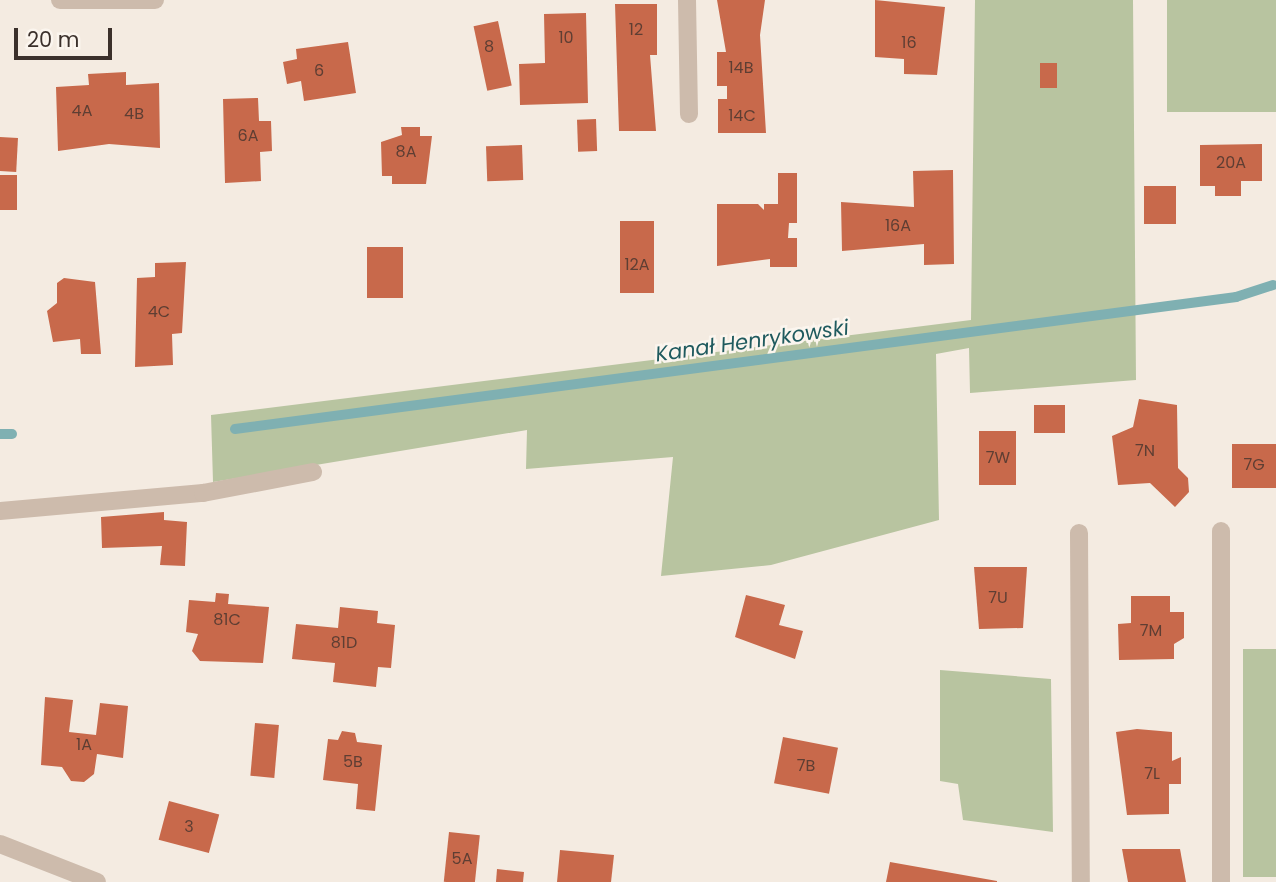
<!DOCTYPE html>
<html>
<head>
<meta charset="utf-8">
<style>
	body { margin:0 }
	#map { position:relative; width:1276px; height:882px; overflow:hidden; background:#f4ebe1; font-family:Poppins,sans-serif }
	div>[style] { position:absolute }
	.green>* { inset:0; background:#b8c4a0; transform-origin:0 0 }
	.stream>* { height:10px; margin:-5px; padding:0 5px; transform-origin:5px; border-radius:5px; background:#7fb0b2 }
	.building>* { inset:0; background:#c8694b; transform-origin:0 0 }
	.minor>* { height:18px; margin:-9px; padding:0 9px; transform-origin:9px; border-radius:9px; background:#cdbbac }
	span { translate:-50% -50%; white-space:nowrap; text-align:center; line-height:1.15; -webkit-text-stroke:5px #fbf5ee; paint-order:stroke }
	.number-label { font-size:16px; color:#5e3e33 }
	.number-label span { -webkit-text-stroke-width:0 }
	.water-label { font-size:21px; color:#1f5a5e; font-style:italic }
	.scale { position:absolute; left:14px; top:28px; width:98px; height:32px; box-sizing:border-box; border:4px solid #3b302b; border-top:0; padding-left:9px; font-size:21px; line-height:24px; white-space:nowrap; color:#3b302b; -webkit-text-stroke:5px #fbf5ee; paint-order:stroke }
</style>
</head>
<body>
<div id="map">
	<div class="green">
		<div style="clip-path:polygon(975px 0,1133px 0,1136px 380px,970px 393px,969px 348px,936px 354px,939px 520px,771px 565px,661px 576px,673px 457px,526px 469px,527px 430px,213px 482px,211px 415px,971px 320px)"></div>
		<div style="left:1167px;top:0;width:109px;height:112px"></div>
		<div style="left:1243px;top:649px;width:33px;height:228px"></div>
		<div style="clip-path:polygon(940px 670px,1051px 679px,1053px 832px,963px 820px,958px 784px,940px 781px)"></div>
	</div>
	<div class="stream">
		<div style="left:235px;top:429px;width:1010px;rotate:-7.51deg"></div>
		<div style="left:1236px;top:297px;width:39px;rotate:-18deg"></div>
		<div style="left:0;top:434px;width:12px"></div>
	</div>
	<div class="building">
		<div style="clip-path:polygon(717px 0,765px 0,760px 35px,766px 133px,718px 133px,718px 99px,727px 99px,727px 86px,717px 86px,717px 52px,726px 52px)"></div>
		<div style="clip-path:polygon(875px 0,945px 7px,937px 75px,904px 74px,904px 59px,875px 57px)"></div>
		<div style="clip-path:polygon(615px 4px,657px 4px,657px 55px,650px 55px,656px 131px,619px 131px)"></div>
		<div style="clip-path:polygon(586px 13px,588px 103px,520px 105px,519px 64px,545px 63px,544px 14px)"></div>
		<div style="left:498px;top:21px;width:66px;height:25px;rotate:78deg"></div>
		<div style="clip-path:polygon(348px 42px,356px 93px,304px 101px,301px 81px,287px 84px,283px 62px,297px 59px,296px 49px)"></div>
		<div style="left:1040px;top:63px;width:17px;height:25px"></div>
		<div style="clip-path:polygon(126px 72px,126px 85px,159px 83px,160px 148px,109px 144px,58px 151px,56px 87px,89px 85px,88px 74px)"></div>
		<div style="clip-path:polygon(258px 98px,259px 121px,271px 121px,272px 151px,260px 152px,261px 181px,225px 183px,223px 99px)"></div>
		<div style="left:596px;top:119px;width:32px;height:19px;rotate:88deg"></div>
		<div style="clip-path:polygon(401px 127px,420px 127px,420px 136px,432px 136px,426px 184px,392px 184px,392px 176px,382px 176px,381px 142px,402px 135px)"></div>
		<div style="left:0;top:137px;width:18px;height:34px;rotate:3deg"></div>
		<div style="clip-path:polygon(1262px 144px,1262px 181px,1241px 181px,1241px 196px,1215px 196px,1215px 186px,1200px 186px,1200px 145px)"></div>
		<div style="left:522px;top:145px;width:35px;height:36px;rotate:88deg"></div>
		<div style="clip-path:polygon(953px 170px,954px 264px,924px 265px,924px 244px,842px 251px,841px 202px,914px 207px,913px 171px)"></div>
		<div style="clip-path:polygon(778px 173px,797px 173px,797px 223px,789px 223px,788px 238px,797px 238px,797px 267px,770px 267px,770px 259px,717px 266px,717px 204px,758px 204px,764px 210px,764px 204px,778px 204px)"></div>
		<div style="left:0;top:175px;width:17px;height:35px"></div>
		<div style="left:1144px;top:186px;width:32px;height:38px"></div>
		<div style="left:620px;top:221px;width:34px;height:72px"></div>
		<div style="left:367px;top:247px;width:36px;height:51px"></div>
		<div style="clip-path:polygon(186px 262px,182px 333px,172px 334px,173px 365px,135px 367px,137px 278px,155px 277px,155px 263px)"></div>
		<div style="clip-path:polygon(64px 278px,95px 282px,101px 354px,81px 354px,80px 339px,53px 342px,47px 311px,57px 303px,57px 283px)"></div>
		<div style="clip-path:polygon(1139px 399px,1177px 405px,1178px 468px,1188px 478px,1189px 492px,1175px 507px,1150px 483px,1118px 485px,1112px 436px,1133px 427px)"></div>
		<div style="left:1034px;top:405px;width:31px;height:28px"></div>
		<div style="left:1016px;top:431px;width:54px;height:37px;rotate:90deg"></div>
		<div style="left:1276px;top:444px;width:44px;height:44px;rotate:90deg"></div>
		<div style="clip-path:polygon(164px 512px,164px 520px,187px 522px,185px 566px,160px 565px,162px 546px,102px 548px,101px 517px)"></div>
		<div style="clip-path:polygon(974px 567px,1027px 567px,1023px 628px,979px 629px)"></div>
		<div style="clip-path:polygon(216px 593px,229px 594px,228px 604px,269px 607px,263px 663px,200px 661px,192px 651px,198px 634px,186px 632px,189px 600px,215px 602px)"></div>
		<div style="clip-path:polygon(746px 595px,785px 605px,779px 625px,803px 631px,795px 659px,735px 637px)"></div>
		<div style="clip-path:polygon(1131px 596px,1170px 596px,1170px 612px,1184px 612px,1184px 638px,1174px 644px,1174px 659px,1119px 660px,1118px 624px,1131px 623px)"></div>
		<div style="clip-path:polygon(340px 607px,378px 611px,377px 623px,395px 625px,391px 668px,378px 667px,376px 687px,333px 682px,335px 663px,292px 659px,296px 624px,338px 628px)"></div>
		<div style="clip-path:polygon(45px 697px,73px 700px,69px 732px,96px 735px,100px 703px,128px 706px,123px 758px,97px 754px,94px 774px,84px 782px,71px 781px,62px 767px,41px 765px)"></div>
		<div style="left:255px;top:723px;width:24px;height:53px;rotate:5deg"></div>
		<div style="clip-path:polygon(1137px 729px,1172px 732px,1172px 761px,1181px 757px,1181px 784px,1169px 784px,1169px 814px,1127px 815px,1116px 732px)"></div>
		<div style="clip-path:polygon(342px 731px,355px 733px,357px 742px,382px 745px,375px 811px,356px 809px,358px 784px,323px 780px,328px 739px,338px 740px)"></div>
		<div style="left:783px;top:737px;width:56px;height:47px;rotate:11deg"></div>
		<div style="left:169px;top:801px;width:52px;height:40px;rotate:15deg"></div>
		<div style="left:449px;top:832px;width:31px;height:50px;rotate:6deg"></div>
		<div style="clip-path:polygon(1122px 849px,1180px 849px,1186px 882px,1128px 882px)"></div>
		<div style="clip-path:polygon(560px 850px,614px 855px,611px 882px,557px 882px)"></div>
		<div style="clip-path:polygon(890px 862px,997px 881px,997px 882px,886px 882px)"></div>
		<div style="clip-path:polygon(497px 869px,524px 872px,523px 882px,496px 882px)"></div>
	</div>
	<div class="minor">
		<div style="left:60px;top:0;width:95px"></div>
		<div style="left:687px;top:0;width:114px;rotate:89deg"></div>
		<div style="left:0;top:511px;width:204px;rotate:-5.1deg"></div>
		<div style="left:203px;top:493px;width:112px;rotate:-10.8deg"></div>
		<div style="left:1221px;top:531px;width:351px;rotate:90deg"></div>
		<div style="left:1079px;top:533px;width:349px;rotate:89.7deg"></div>
		<div style="left:0;top:844px;width:104px;rotate:21.4deg"></div>
	</div>
	<div class="number-label">
		<span style="left:636px;top:30px">12</span>
		<span style="left:566px;top:38px">10</span>
		<span style="left:909px;top:43px">16</span>
		<span style="left:489px;top:47px">8</span>
		<span style="left:741px;top:68px">14B</span>
		<span style="left:319px;top:71px">6</span>
		<span style="left:82px;top:111px">4A</span>
		<span style="left:134px;top:114px">4B</span>
		<span style="left:742px;top:116px">14C</span>
		<span style="left:248px;top:136px">6A</span>
		<span style="left:406px;top:152px">8A</span>
		<span style="left:1231px;top:163px">20A</span>
		<span style="left:898px;top:226px">16A</span>
		<span style="left:637px;top:265px">12A</span>
		<span style="left:159px;top:312px">4C</span>
		<span style="left:1145px;top:451px">7N</span>
		<span style="left:998px;top:458px">7W</span>
		<span style="left:1254px;top:465px">7G</span>
		<span style="left:998px;top:598px">7U</span>
		<span style="left:227px;top:620px">81C</span>
		<span style="left:1151px;top:631px">7M</span>
		<span style="left:344px;top:643px">81D</span>
		<span style="left:84px;top:745px">1A</span>
		<span style="left:353px;top:762px">5B</span>
		<span style="left:806px;top:766px">7B</span>
		<span style="left:1152px;top:774px">7L</span>
		<span style="left:189px;top:827px">3</span>
		<span style="left:462px;top:859px">5A</span>
	</div>
	<div class="water-label">
		<span style="left:752px;top:341px;rotate:-8deg">Kanał Henrykowski</span>
	</div>
	<div class="scale">20 m</div>
</div>
</body>
</html>
